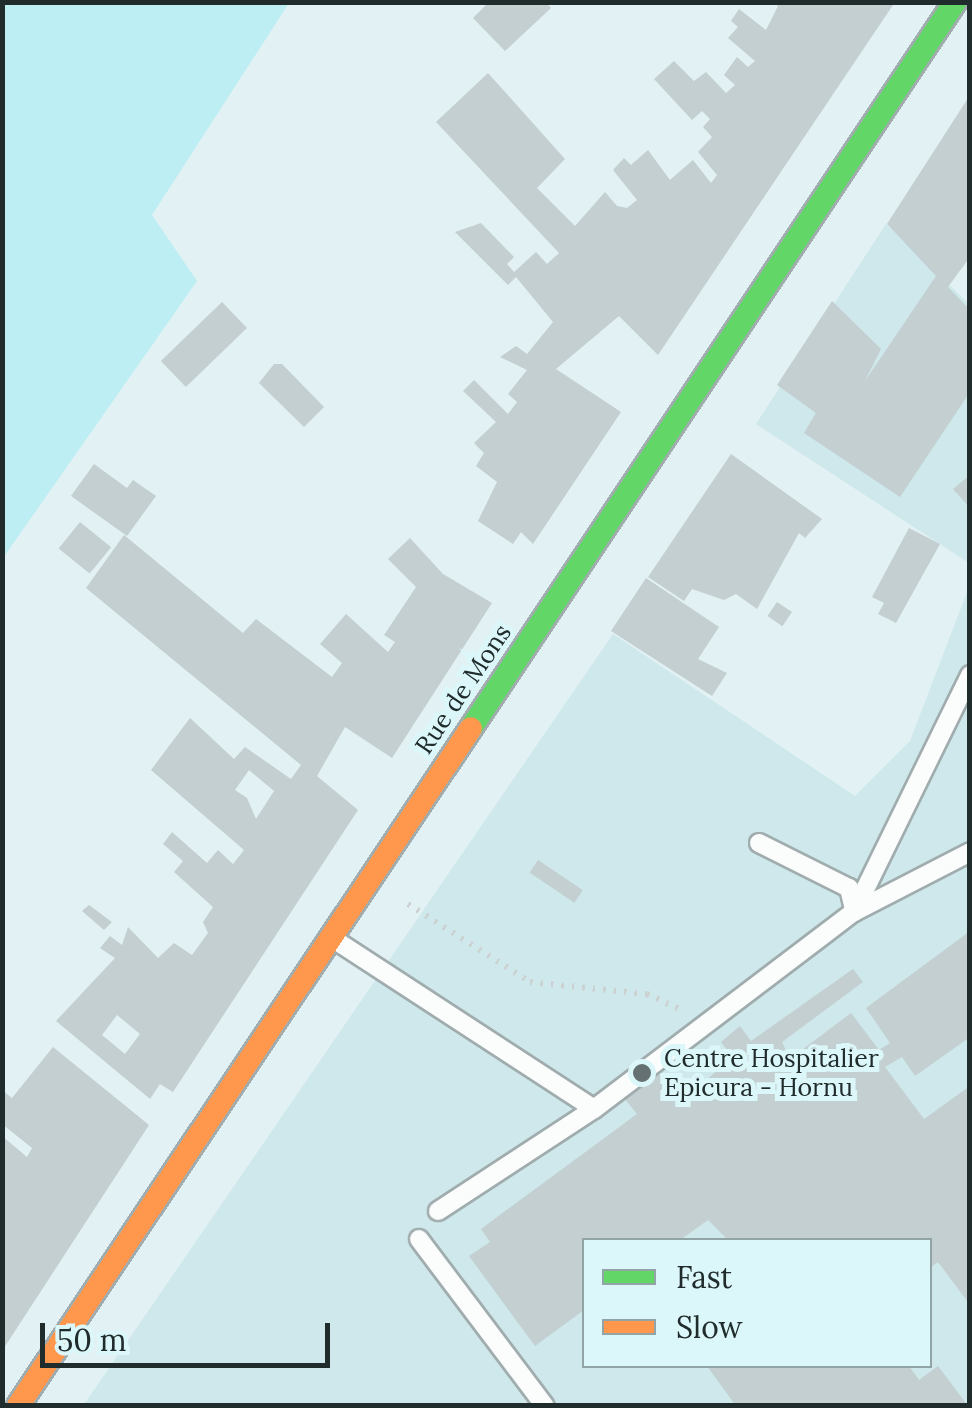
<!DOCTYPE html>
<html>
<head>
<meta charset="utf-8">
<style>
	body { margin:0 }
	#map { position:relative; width:972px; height:1408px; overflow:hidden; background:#e2f1f3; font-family:Lora,serif }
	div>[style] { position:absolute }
	.built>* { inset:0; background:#cee8eb }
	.green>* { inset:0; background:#bceef3 }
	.building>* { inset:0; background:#c3cfd0; transform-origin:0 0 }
	.path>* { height:6px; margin-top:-3px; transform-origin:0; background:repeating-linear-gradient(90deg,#ccd1d1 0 2.5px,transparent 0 10.5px) }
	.roads { filter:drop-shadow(2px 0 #a0acad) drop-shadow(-2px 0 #a0acad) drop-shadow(0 2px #a0acad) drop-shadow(0 -2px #a0acad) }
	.lane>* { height:18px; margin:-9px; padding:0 9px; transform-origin:9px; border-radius:9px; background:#fbfdfd }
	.fast>* { height:22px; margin:-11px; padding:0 11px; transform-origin:11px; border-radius:11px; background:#63d668 }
	.slow>* { height:22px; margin:-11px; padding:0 11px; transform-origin:11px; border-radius:11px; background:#ff974d }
	.dots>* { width:28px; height:28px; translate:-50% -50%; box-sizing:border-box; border:5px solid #dcf7f9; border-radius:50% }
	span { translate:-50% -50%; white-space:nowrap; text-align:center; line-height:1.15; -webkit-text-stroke:10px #dcf7f9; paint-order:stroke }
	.street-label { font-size:25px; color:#202b2b }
	.poi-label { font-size:25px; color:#202b2b }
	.left { translate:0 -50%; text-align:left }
	.frame { position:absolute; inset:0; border:5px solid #202b2b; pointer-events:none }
	.legend { position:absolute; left:582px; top:1238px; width:350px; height:130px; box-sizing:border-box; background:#dcf7f9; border:2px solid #91a5a7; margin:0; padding:12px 18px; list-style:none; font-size:30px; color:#202b2b }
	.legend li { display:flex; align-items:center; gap:20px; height:50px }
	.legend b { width:50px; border:2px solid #91a5a7 }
	.scale { position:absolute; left:40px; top:1323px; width:290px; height:45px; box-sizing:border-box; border:5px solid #202b2b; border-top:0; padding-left:12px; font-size:30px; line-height:35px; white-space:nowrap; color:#202b2b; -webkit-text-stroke:8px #dcf7f9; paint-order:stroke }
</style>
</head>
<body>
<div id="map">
	<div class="built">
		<div style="clip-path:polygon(886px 224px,969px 304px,969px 563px,756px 424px)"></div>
		<div style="clip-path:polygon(evenodd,969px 587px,969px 1405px,83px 1406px,613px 634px,855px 796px,910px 741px,969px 587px,584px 1240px,930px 1240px,930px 1366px,584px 1366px,584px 1240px)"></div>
	</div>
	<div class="green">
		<div style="clip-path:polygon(3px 2px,289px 3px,152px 215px,197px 281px,3px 558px)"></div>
	</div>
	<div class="building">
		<div style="clip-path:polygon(489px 2px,546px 2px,551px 8px,505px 51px,473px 18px)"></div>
		<div style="clip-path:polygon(772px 2px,895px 2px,658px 355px,619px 316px,556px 369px,621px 412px,533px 544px,521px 532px,513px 544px,478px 521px,497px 482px,476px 466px,484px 453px,474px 443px,496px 422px,463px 391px,474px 380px,508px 414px,517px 402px,508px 394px,527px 370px,500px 357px,516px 346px,527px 354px,553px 322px,516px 277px,508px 285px,455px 232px,481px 223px,514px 257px,507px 264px,514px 272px,536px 252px,547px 264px,559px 253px,436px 122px,488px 73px,565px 159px,537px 188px,575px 226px,605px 192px,617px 206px,627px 208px,637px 200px,613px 170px,624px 158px,631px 165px,648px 150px,670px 180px,693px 160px,711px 183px,717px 175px,698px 152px,712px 137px,703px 127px,710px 119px,702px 111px,692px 120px,654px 79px,674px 61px,694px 81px,706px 72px,726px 93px,735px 85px,724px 75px,737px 57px,748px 67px,755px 61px,728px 38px,738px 27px,731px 21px,739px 9px,766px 30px,778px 6px)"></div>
		<div style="clip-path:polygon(970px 95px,970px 257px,948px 287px,970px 310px,970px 392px,900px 497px,804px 433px,816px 413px,777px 385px,832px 301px,881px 349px,865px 381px,936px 276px,887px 224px)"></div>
		<div style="left:222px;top:302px;width:36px;height:85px;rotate:46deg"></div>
		<div style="clip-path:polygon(274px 364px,282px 364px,324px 407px,304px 427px,259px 383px)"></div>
		<div style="clip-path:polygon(731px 454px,822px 519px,805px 538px,799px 533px,757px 609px,736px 594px,724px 600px,692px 589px,684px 601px,648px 577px)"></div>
		<div style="clip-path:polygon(94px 464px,127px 488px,133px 480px,156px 496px,127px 536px,71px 496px)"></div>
		<div style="clip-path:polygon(970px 475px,970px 508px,953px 489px)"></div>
		<div style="left:80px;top:522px;width:40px;height:34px;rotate:39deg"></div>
		<div style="clip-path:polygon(909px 528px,940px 544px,896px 623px,878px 614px,884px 603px,872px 597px)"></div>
		<div style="clip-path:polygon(evenodd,124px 535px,243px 633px,256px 619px,332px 677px,342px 663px,320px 644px,346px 614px,388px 652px,395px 642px,384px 635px,416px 587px,388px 559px,410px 538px,443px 574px,492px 603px,392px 758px,345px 727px,317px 776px,358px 810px,173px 1092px,160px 1084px,150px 1099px,56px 1021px,115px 958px,100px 948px,110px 936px,122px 945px,128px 927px,158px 958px,174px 943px,192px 955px,208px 933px,203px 922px,213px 907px,174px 872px,183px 861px,163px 844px,172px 832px,207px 863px,218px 850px,233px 864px,244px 850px,151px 770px,190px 718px,234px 759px,245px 747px,291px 779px,301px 765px,86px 588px,124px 535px,249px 770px,274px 791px,256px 819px,247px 798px,235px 790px,249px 770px,124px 535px,117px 1015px,140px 1034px,125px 1054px,102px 1035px,117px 1015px)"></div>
		<div style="clip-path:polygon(646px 578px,719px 627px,698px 659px,727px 673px,712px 696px,611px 631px)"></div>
		<div style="left:777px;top:602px;width:18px;height:17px;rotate:34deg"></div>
		<div style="left:538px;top:860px;width:54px;height:15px;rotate:34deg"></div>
		<div style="clip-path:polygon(89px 905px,112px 922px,104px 930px,82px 911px)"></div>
		<div style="clip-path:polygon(970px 931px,970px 1037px,915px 1076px,902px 1057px,885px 1067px,924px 1119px,970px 1086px,970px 1305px,938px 1262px,930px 1268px,930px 1240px,728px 1240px,708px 1220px,680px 1240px,584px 1240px,584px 1310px,535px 1346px,469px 1256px,490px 1242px,481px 1229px,637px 1114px,625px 1099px,659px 1074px,683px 1101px,732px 1057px,721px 1042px,740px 1026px,751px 1041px,853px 969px,863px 982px,782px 1042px,790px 1059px,851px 1013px,879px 1050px,890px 1043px,866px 1008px)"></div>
		<div style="clip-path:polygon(53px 1047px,149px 1125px,2px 1351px,2px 1136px,27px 1157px,32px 1148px,2px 1124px,2px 1090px,12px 1098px)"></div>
		<div style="clip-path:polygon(707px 1366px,909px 1366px,919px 1380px,938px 1366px,968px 1406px,736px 1406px)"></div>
	</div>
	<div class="path">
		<div style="left:408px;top:904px;width:145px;rotate:32.6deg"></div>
		<div style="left:530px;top:982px;width:118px;rotate:5.9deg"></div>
		<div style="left:647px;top:994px;width:35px;rotate:25deg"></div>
	</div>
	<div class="roads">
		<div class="lane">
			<div style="left:759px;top:843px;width:101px;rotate:26.6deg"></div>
			<div style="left:849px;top:888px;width:22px;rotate:77deg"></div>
			<div style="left:854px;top:912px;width:131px;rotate:-27.3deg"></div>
			<div style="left:335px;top:940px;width:309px;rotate:33.1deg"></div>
			<div style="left:594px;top:1109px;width:326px;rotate:-37.2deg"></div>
			<div style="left:854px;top:912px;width:264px;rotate:-63.9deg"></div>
			<div style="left:438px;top:1211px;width:186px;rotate:-33.2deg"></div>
			<div style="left:419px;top:1239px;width:209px;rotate:53deg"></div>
		</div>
		<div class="fast">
			<div style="left:471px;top:728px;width:873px;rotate:-56.31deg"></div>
		</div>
		<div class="slow">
			<div style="left:18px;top:1406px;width:815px;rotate:-56.25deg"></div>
		</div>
	</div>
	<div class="dots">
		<div style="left:642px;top:1073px;background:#647071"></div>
	</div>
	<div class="street-label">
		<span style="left:463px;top:689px;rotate:-56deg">Rue de Mons</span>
	</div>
	<div class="poi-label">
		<span class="left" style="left:664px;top:1073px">Centre Hospitalier<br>Epicura - Hornu</span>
	</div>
	<div class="frame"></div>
	<ul class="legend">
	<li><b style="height:12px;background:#63d668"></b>Fast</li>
	<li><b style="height:12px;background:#ff974d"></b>Slow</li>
	</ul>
	<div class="scale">50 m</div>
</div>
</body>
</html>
